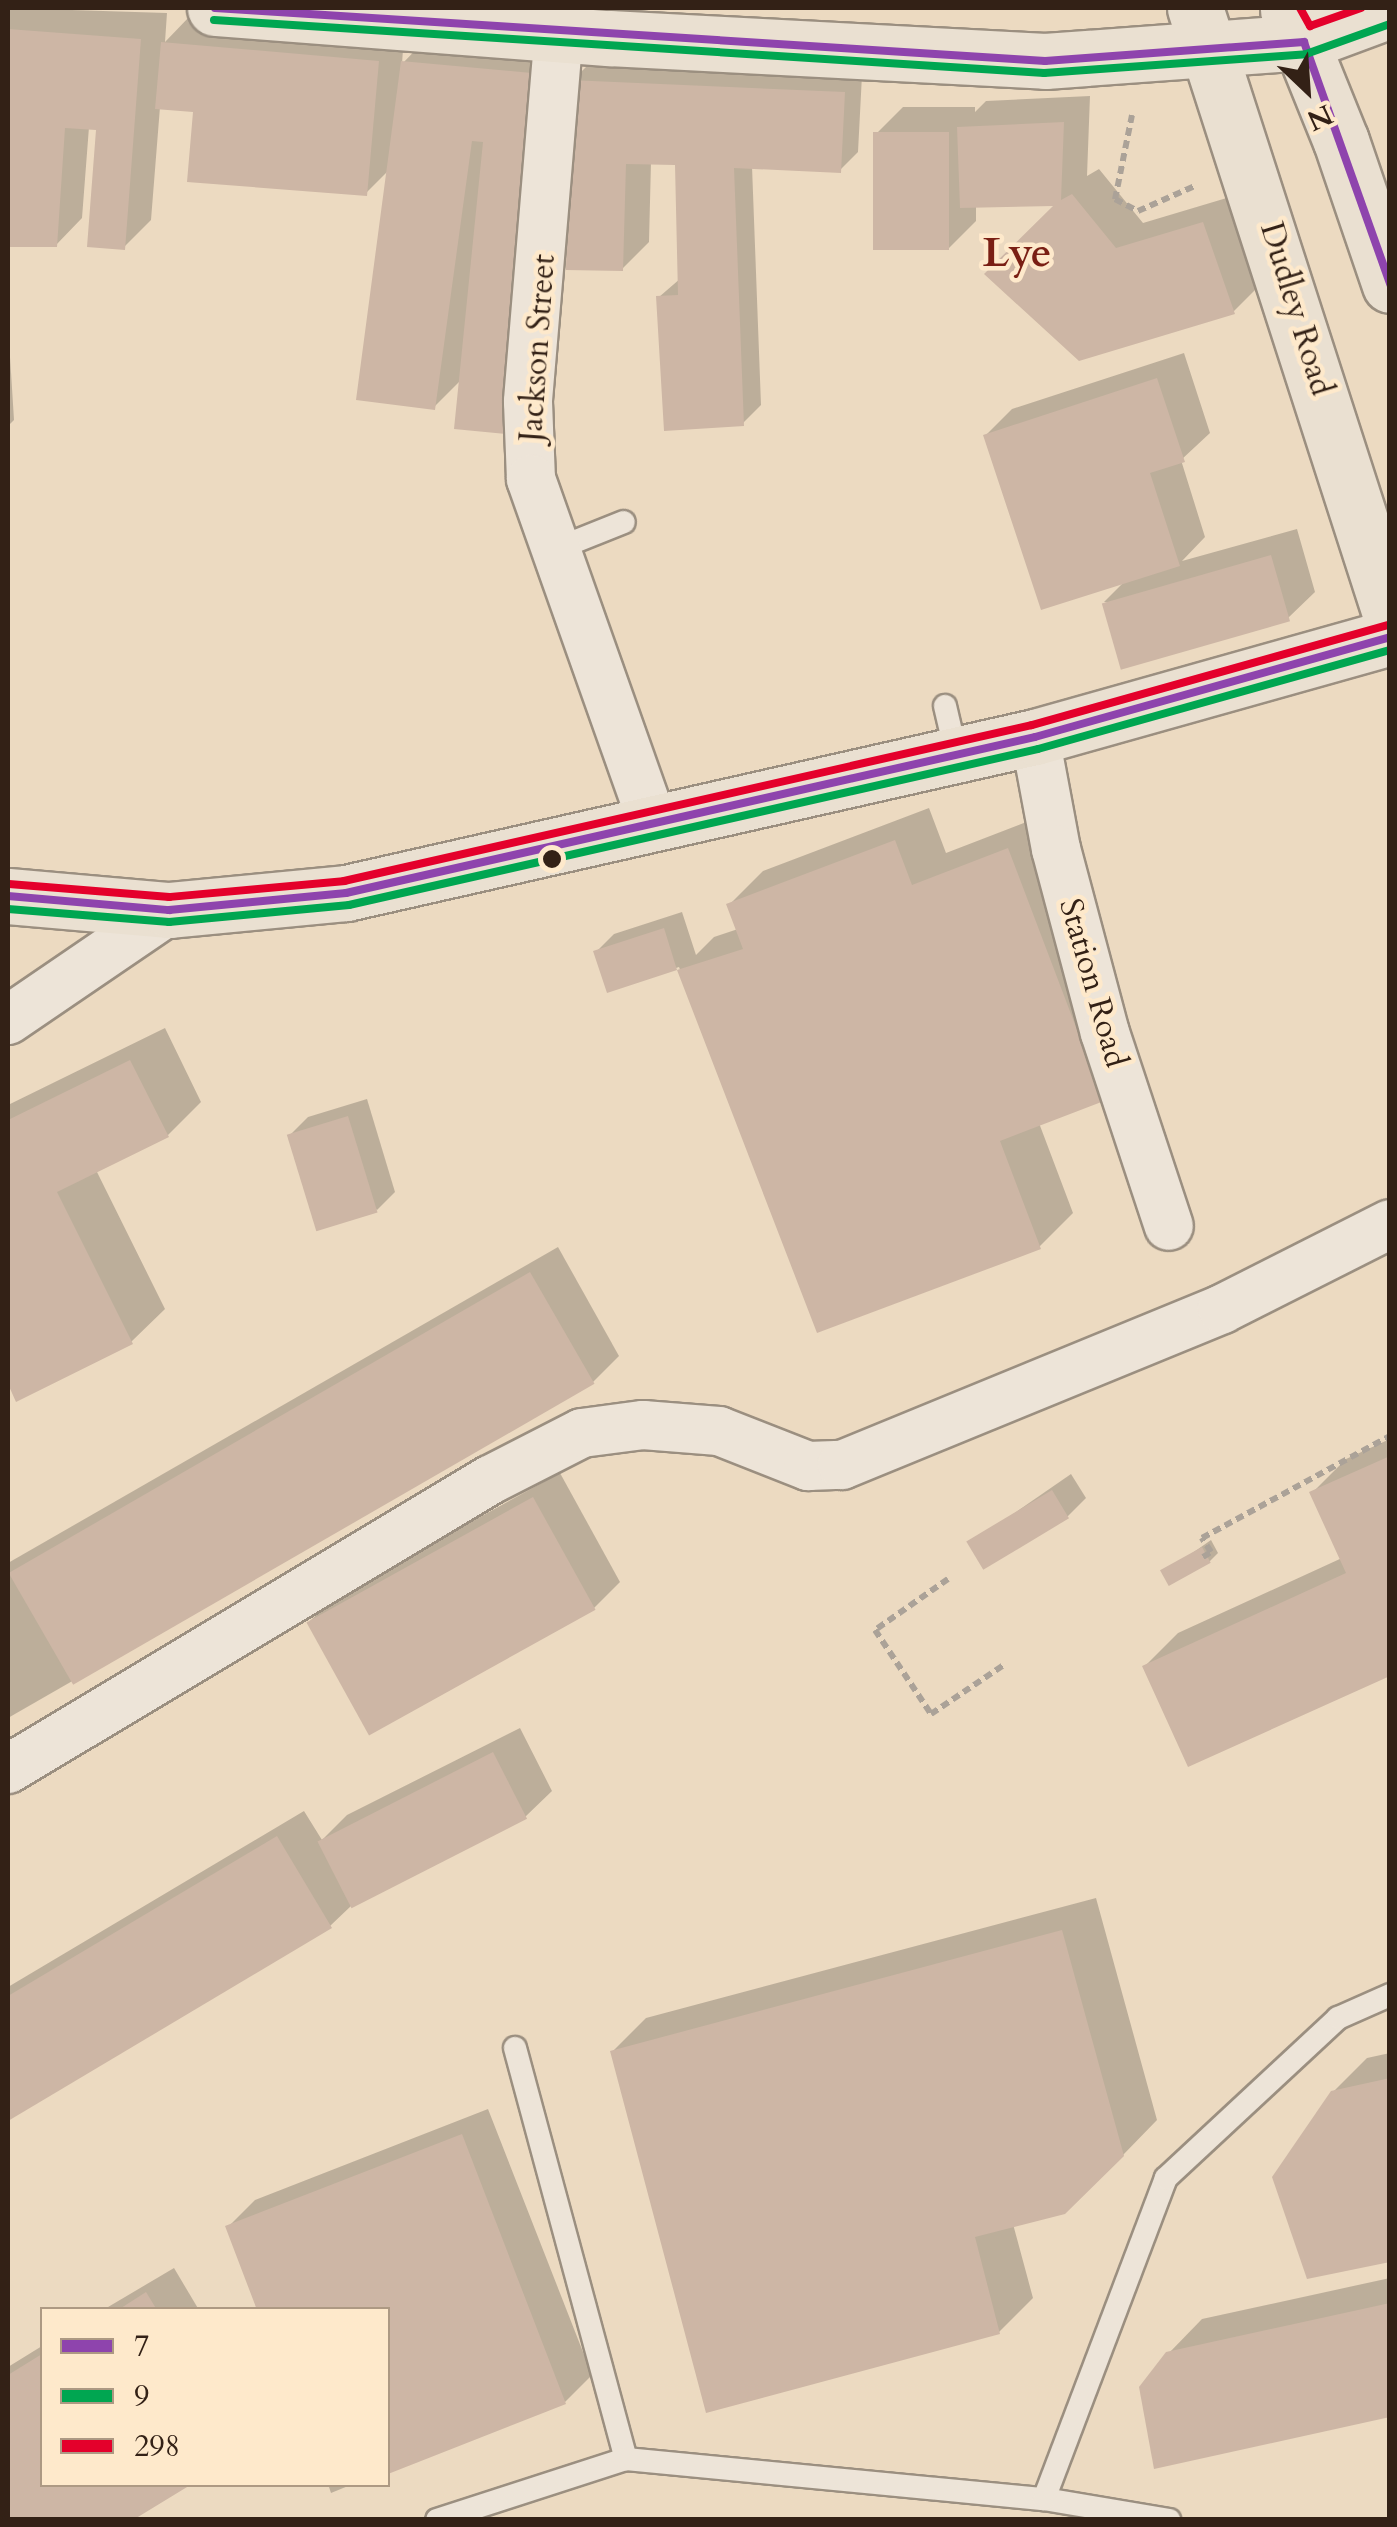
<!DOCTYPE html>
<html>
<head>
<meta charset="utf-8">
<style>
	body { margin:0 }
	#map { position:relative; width:1397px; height:2527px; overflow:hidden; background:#ecdac1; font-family:Cardo,serif }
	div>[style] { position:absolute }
	.shadow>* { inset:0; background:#0003 }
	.building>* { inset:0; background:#cdb6a5; transform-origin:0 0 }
	.path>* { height:6px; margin-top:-3px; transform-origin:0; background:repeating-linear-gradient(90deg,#aba298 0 8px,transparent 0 13px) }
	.roads { filter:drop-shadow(2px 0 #9b8f80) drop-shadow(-2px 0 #9b8f80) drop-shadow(0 2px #9b8f80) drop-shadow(0 -2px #9b8f80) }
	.lane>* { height:22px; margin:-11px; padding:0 11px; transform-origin:11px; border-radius:11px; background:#ede4d8 }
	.street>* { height:48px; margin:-24px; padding:0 24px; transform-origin:24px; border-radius:24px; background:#ede4d8 }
	.highway>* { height:55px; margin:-27.5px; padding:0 27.5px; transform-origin:27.5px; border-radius:27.5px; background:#eae0d1 }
	.bus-1>* { height:8px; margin:-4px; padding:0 4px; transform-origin:4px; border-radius:4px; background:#8e44ad }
	.bus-2>* { height:8px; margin:-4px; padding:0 4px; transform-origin:4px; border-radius:4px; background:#00a651 }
	.bus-3>* { height:8px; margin:-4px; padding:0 4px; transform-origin:4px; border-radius:4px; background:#e4002b }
	.dots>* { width:28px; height:28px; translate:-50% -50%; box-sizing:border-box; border:5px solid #fee9cb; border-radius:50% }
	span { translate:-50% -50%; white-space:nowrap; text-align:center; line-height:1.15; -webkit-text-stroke:9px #fee9cb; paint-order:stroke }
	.street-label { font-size:32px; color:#332116 }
	.district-label { font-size:42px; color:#7a1f14; font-weight:700 }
	.frame { position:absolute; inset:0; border:10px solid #332116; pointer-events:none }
	.legend { position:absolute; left:40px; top:2307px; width:350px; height:180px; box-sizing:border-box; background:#fee9cb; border:2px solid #ad9983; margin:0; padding:12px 18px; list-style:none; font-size:30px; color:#332116 }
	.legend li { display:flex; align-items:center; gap:20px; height:50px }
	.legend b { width:50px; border:2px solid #ad9983 }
	.north { position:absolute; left:1257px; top:40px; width:100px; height:100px; -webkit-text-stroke:8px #fee9cb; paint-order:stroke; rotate:155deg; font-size:28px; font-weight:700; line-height:40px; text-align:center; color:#332116 }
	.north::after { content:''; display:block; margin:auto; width:35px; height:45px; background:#332116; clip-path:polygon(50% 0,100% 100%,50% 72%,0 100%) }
</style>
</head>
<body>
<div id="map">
	<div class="shadow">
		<div style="clip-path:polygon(8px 8px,167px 13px,165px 42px,190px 16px,404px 35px,402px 64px,430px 35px,568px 48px,461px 380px,434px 407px,389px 170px,366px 193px,195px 110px,160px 107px,151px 220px,124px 247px,99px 128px,89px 127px,82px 218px,56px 245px,8px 245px)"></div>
		<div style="clip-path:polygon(599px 54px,862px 75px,858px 152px,840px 170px,752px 166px,761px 405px,742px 424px,659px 297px,681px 278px,679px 157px,651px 162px,649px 242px,622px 269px,572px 81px)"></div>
		<div style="clip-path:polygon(1090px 96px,1087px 176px,1099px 169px,1143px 223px,1230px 197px,1260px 285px,1233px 312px,987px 274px,1059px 203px,976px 205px,976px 221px,949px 248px,876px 134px,903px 107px,975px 107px,975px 112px,986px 101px)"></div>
		<div style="clip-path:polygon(8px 325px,14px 420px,8px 426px)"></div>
		<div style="clip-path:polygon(1184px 353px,1210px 433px,1181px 460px,1205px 537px,1182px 561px,1297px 529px,1315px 592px,1288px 618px,1104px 602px,1125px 581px,986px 435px,1012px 409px)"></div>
		<div style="clip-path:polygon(929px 808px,946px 853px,1042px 816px,1103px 1099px,1039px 1123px,1073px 1213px,1039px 1247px,818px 1330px,679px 967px,608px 990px,596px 952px,614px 934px,682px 912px,696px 955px,714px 937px,738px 929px,729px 905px,763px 871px)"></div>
		<div style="clip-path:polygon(165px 1028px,201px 1102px,168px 1135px,96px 1170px,165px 1309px,131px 1342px,17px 1398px,8px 1378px,8px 1105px)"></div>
		<div style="clip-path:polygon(367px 1099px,395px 1192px,377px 1210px,290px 1135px,308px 1117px)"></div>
		<div style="clip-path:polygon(558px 1247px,619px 1356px,593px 1382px,8px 1718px,8px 1563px)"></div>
		<div style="clip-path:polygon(1390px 1439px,1390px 1673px,1145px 1666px,1178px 1633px,1342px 1558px,1312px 1493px,1346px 1459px)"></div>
		<div style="clip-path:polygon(560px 1473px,620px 1582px,594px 1608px,309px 1622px,336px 1596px)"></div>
		<div style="clip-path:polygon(1071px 1474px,1086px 1498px,1068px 1516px,970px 1544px)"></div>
		<div style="clip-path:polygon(1211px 1540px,1218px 1553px,1210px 1561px,1164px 1573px)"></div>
		<div style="clip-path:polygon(520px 1728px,552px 1791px,525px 1817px,351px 1906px,330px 1926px,8px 2118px,8px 1987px,304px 1811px,322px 1840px,347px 1815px)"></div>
		<div style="clip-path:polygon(1096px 1898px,1157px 2120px,1123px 2155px,1013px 2224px,1033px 2298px,999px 2332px,613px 2051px,646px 2018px)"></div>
		<div style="clip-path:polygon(1390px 2053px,1390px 2260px,1333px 2092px,1367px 2058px)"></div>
		<div style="clip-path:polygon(488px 2109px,592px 2375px,565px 2402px,388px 2471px,388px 2310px,228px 2227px,255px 2200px)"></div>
		<div style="clip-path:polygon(174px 2268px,199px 2310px,103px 2310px)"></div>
		<div style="clip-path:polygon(1390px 2278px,1390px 2414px,1168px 2354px,1202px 2319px)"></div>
		<div style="clip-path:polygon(42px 2346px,42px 2484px,128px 2520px,8px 2520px,8px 2367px)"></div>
		<div style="clip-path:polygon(328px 2484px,353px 2484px,331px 2493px)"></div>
	</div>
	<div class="building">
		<div style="clip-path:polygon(8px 29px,141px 39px,125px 250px,87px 247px,96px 130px,65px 128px,57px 247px,8px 247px)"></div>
		<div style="clip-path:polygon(161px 42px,379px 61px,367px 196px,187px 182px,193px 112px,155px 109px)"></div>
		<div style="clip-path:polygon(401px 61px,542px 74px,506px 434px,454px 429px,483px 142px,472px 141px,435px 410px,356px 400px)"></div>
		<div style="clip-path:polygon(569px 80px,845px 92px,841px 173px,734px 168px,744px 426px,664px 431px,656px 296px,678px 295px,675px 165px,626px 164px,623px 271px,566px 270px)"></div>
		<div style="clip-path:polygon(1064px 122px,1061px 200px,1072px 194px,1116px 248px,1203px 222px,1235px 314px,1079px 361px,984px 274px,1053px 206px,960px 208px,957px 127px)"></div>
		<div style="left:949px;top:132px;width:118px;height:76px;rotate:90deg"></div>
		<div style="clip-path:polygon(1157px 378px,1185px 462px,1150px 473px,1180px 566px,1041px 610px,983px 435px)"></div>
		<div style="left:1271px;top:555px;width:69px;height:176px;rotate:74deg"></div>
		<div style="clip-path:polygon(895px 840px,912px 885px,1008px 848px,1104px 1101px,1000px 1141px,1041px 1249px,817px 1333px,677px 970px,607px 993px,593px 951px,664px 928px,677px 970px,743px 949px,726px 904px)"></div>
		<div style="clip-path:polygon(130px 1060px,169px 1137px,57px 1192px,133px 1344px,16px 1402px,8px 1384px,8px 1120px)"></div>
		<div style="left:348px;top:1116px;width:101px;height:64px;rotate:73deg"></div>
		<div style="left:530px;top:1272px;width:129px;height:602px;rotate:60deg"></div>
		<div style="clip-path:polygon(1390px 1456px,1390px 1676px,1188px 1767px,1142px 1666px,1346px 1573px,1309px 1492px)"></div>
		<div style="left:1052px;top:1490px;width:33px;height:100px;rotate:59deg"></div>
		<div style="left:533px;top:1497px;width:129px;height:259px;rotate:61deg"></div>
		<div style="left:1202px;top:1547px;width:18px;height:48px;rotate:61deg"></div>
		<div style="left:493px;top:1752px;width:75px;height:197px;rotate:63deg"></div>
		<div style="clip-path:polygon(277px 1836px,332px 1928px,8px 2121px,8px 1996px)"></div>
		<div style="clip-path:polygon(1062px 1930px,1124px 2156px,1065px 2214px,975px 2237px,1000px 2334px,706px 2413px,610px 2051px)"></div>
		<div style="clip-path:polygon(1390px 2078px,1390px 2262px,1307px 2279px,1272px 2177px,1331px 2091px)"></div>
		<div style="clip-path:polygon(462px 2134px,566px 2404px,388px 2474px,388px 2310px,257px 2310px,225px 2226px)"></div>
		<div style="clip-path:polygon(146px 2292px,157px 2310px,118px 2310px)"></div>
		<div style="clip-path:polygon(1390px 2303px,1390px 2417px,1154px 2469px,1139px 2387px,1166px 2352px)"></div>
		<div style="clip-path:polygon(42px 2354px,42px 2484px,192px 2484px,133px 2520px,8px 2520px,8px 2375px)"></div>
	</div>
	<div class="path">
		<div style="left:1132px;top:115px;width:86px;rotate:101.4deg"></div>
		<div style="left:1115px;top:199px;width:26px;rotate:28deg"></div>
		<div style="left:1138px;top:211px;width:62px;rotate:-23.7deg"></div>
		<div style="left:1203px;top:1557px;width:9px;rotate:-32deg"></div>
		<div style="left:1211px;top:1552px;width:17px;rotate:-123deg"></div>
		<div style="left:1202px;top:1538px;width:214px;rotate:-28.5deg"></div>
		<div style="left:948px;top:1579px;width:89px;rotate:145.1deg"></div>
		<div style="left:875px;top:1630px;width:101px;rotate:56.3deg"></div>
		<div style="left:931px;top:1714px;width:89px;rotate:-34deg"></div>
	</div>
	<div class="roads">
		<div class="lane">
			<div style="left:554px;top:550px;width:75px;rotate:-21.8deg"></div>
			<div style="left:945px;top:706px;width:48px;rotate:76.8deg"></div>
			<div style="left:515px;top:2048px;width:426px;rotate:74.9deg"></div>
			<div style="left:1044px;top:2499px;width:127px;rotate:9.5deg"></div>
			<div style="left:437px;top:2520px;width:199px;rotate:-17.9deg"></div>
			<div style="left:626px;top:2459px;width:420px;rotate:5.5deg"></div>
			<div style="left:1044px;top:2499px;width:343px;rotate:-69.2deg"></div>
			<div style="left:1166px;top:2178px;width:235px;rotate:-42.9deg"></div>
			<div style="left:1338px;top:2018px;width:57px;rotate:-23.9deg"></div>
		</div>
		<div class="street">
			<div style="left:559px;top:31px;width:372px;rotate:94.8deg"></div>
			<div style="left:528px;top:402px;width:77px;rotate:87.8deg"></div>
			<div style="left:531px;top:479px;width:365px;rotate:70.5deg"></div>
			<div style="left:1035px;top:737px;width:114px;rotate:79.4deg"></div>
			<div style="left:1056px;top:849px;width:190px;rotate:75.1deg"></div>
			<div style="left:1105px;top:1033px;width:203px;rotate:71.7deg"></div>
			<div style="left:8px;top:1020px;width:195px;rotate:-34.3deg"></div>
			<div style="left:8px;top:1769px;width:562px;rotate:-30.95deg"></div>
			<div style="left:490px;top:1480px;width:103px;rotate:-27.1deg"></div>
			<div style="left:582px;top:1433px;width:62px;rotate:-7.5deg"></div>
			<div style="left:643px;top:1425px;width:76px;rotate:4.5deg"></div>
			<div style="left:719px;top:1431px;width:96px;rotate:21.5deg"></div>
			<div style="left:808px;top:1466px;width:34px;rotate:-2deg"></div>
			<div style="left:842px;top:1465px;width:411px;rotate:-22.3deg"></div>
			<div style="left:1222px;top:1309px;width:188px;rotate:-26.8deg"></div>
		</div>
		<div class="highway">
			<div style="left:215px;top:8px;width:395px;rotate:4.4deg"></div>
			<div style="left:609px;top:38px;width:437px;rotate:3deg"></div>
			<div style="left:1045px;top:61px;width:260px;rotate:-4.2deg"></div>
			<div style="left:1304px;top:42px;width:92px;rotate:-20.4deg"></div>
			<div style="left:1195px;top:8px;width:636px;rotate:72.14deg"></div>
			<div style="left:1288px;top:10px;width:141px;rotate:68deg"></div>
			<div style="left:1341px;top:141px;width:152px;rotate:71.2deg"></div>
			<div style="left:8px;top:896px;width:162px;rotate:5deg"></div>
			<div style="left:169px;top:910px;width:178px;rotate:-5.5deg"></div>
			<div style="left:346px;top:893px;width:706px;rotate:-12.76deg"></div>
			<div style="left:1035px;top:737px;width:369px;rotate:-15.7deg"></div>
		</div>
	</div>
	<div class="bus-1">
		<div style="left:215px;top:8px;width:832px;rotate:3.65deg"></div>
		<div style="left:1045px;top:61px;width:260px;rotate:-4.2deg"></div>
		<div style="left:1304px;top:42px;width:257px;rotate:70.4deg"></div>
		<div style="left:8px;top:896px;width:162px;rotate:5deg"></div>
		<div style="left:169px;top:910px;width:178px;rotate:-5.5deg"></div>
		<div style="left:346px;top:893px;width:706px;rotate:-12.76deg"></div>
		<div style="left:1035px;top:737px;width:369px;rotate:-15.7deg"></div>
	</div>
	<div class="bus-2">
		<div style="left:214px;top:20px;width:832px;rotate:3.65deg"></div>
		<div style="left:1044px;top:73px;width:263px;rotate:-4.1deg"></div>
		<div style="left:1306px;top:54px;width:89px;rotate:-19.7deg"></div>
		<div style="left:8px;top:909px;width:162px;rotate:4.6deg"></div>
		<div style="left:169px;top:922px;width:181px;rotate:-5.4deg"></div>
		<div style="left:349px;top:905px;width:706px;rotate:-12.76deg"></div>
		<div style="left:1038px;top:749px;width:366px;rotate:-15.7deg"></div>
	</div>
	<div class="bus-3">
		<div style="left:1300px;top:8px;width:21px;rotate:61deg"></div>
		<div style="left:1310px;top:26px;width:54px;rotate:-19.4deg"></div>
		<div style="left:9px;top:884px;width:161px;rotate:4.6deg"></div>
		<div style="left:169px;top:897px;width:176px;rotate:-5.2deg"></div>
		<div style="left:344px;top:881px;width:705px;rotate:-12.78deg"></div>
		<div style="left:1032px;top:725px;width:369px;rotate:-15.7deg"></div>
	</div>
	<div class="dots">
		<div style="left:552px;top:859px;background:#332116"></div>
	</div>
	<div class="street-label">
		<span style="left:1296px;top:309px;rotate:73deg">Dudley Road</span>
		<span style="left:538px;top:348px;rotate:-86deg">Jackson Street</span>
		<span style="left:1093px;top:983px;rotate:74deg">Station Road</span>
	</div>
	<div class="district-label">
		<span style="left:1017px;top:253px">Lye</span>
	</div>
	<div class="frame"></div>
	<ul class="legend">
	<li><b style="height:12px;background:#8e44ad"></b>7</li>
	<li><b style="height:12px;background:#00a651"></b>9</li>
	<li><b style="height:12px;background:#e4002b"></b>298</li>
	</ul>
	<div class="north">N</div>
</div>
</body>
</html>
